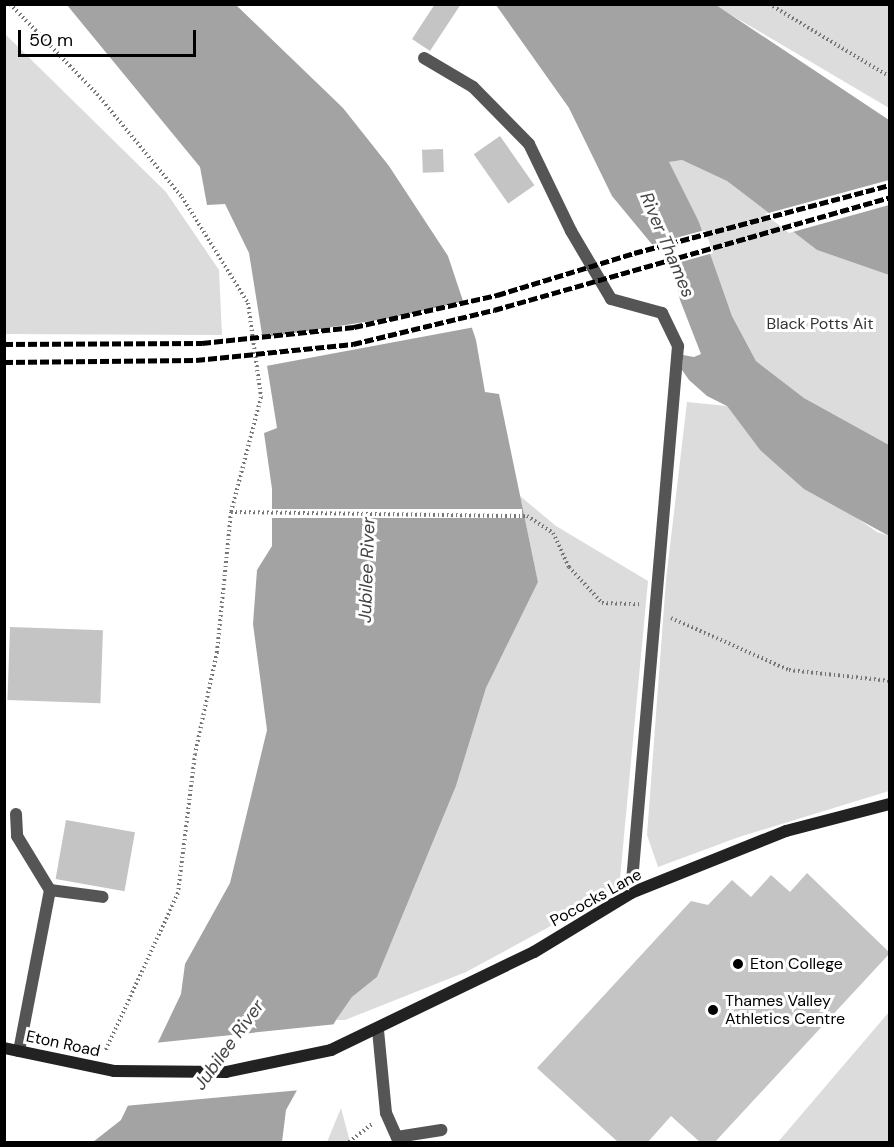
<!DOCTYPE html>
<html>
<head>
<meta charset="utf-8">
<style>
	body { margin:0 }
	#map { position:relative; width:894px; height:1147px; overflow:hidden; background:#fff; font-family:"DM Sans",sans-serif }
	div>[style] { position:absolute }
	.green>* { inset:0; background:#dcdcdc }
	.water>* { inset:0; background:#a3a3a3 }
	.pier>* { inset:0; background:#fff; transform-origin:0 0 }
	.building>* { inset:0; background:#c4c4c4; transform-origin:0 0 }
	.path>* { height:4px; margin-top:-2px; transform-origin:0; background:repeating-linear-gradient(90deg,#777 0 1.5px,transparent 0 4.5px) }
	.service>* { height:12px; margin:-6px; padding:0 6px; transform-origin:6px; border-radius:6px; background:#555 }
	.minor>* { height:12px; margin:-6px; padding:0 6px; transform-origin:6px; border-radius:6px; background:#555 }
	.secondary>* { height:12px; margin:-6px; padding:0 6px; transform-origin:6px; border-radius:6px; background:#222 }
	.rail>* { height:4.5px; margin-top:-2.25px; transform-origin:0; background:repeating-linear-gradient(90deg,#000 0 9px,transparent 0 12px) }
	.dots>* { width:16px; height:16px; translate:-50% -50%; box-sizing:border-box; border:3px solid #fff; border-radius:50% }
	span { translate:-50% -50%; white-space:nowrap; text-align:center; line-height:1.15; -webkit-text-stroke:6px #fff; paint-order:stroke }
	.park-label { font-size:16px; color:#333 }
	.street-label { font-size:16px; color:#000 }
	.poi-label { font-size:16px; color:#000 }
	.left { translate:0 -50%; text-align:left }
	.water-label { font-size:18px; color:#444; font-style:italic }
	.frame { position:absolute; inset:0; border:6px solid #000; pointer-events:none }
	.scale { position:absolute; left:18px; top:30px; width:178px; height:27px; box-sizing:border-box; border:3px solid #000; border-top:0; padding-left:8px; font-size:18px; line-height:21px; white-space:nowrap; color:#000; -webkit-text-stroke:4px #fff; paint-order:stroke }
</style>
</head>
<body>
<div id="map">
	<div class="green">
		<div style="clip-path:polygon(714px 5px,889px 5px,889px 108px,716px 6px)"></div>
		<div style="clip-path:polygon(4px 33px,166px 192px,219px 270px,222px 335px,5px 334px)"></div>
		<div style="clip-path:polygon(682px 160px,727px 181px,817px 250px,889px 275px,889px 445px,804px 398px,756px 361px,732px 316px,699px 222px,674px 177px,669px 162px)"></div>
		<div style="clip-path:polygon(687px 402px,727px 406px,760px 450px,877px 532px,889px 536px,889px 791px,739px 837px,658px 867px,647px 835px,666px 580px)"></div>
		<div style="clip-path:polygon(520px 496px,556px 526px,648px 581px,619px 889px,466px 972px,345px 1020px,336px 1020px,352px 997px,377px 977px,456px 786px,486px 688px,538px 582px)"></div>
		<div style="clip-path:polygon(889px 1012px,889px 1142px,778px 1142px)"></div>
		<div style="clip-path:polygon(341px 1108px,350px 1142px,327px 1142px)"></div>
	</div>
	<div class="water">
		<div style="clip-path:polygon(67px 5px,236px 5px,343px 108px,389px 166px,448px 256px,476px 340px,485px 392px,499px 394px,538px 582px,486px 688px,456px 786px,377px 977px,352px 997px,336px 1020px,286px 1110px,282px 1142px,93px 1142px,121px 1120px,181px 994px,185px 964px,230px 883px,267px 730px,253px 624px,257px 570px,272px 546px,272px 489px,264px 433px,277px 428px,249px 253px,225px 204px,207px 205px,200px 167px)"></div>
		<div style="clip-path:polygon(496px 5px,716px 5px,889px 120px,889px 275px,817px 250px,727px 181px,682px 160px,669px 162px,699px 222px,732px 316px,756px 361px,804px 398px,889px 445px,889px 536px,804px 489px,760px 450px,727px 406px,707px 396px,689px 380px,682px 370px,683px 355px,694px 357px,701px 354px,680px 300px,674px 271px,612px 196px,569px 108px)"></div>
	</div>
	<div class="pier">
		<div style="clip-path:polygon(889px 180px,889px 205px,789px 233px,765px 214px)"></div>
		<div style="clip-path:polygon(705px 230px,713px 253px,667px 266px,650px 245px)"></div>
		<div style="clip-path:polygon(465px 301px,475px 327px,266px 366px,261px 338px,391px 318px)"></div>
		<div style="left:269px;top:509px;width:253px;height:9px"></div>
		<div style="clip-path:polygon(337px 1024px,301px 1090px,124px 1106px,154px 1043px)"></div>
	</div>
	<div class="building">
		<div style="clip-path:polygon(435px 4px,461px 4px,430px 51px,412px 39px)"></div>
		<div style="left:500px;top:136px;width:60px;height:32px;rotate:55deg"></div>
		<div style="left:443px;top:149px;width:23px;height:21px;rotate:88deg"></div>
		<div style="left:10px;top:627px;width:93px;height:73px;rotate:2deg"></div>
		<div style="left:66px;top:820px;width:70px;height:60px;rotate:10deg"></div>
		<div style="clip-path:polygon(807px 873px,890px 953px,714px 1143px,701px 1143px,671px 1116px,647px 1143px,619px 1143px,537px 1068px,691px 901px,708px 905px,732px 880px,751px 897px,771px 875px,790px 892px)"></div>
	</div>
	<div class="path">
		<div style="left:10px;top:4px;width:125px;rotate:46deg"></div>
		<div style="left:97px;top:94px;width:134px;rotate:50.5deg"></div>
		<div style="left:182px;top:197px;width:125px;rotate:58.1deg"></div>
		<div style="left:248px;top:303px;width:95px;rotate:82.1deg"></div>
		<div style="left:261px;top:397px;width:119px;rotate:104.6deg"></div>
		<div style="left:231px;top:512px;width:141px;rotate:95.7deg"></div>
		<div style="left:217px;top:652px;width:104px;rotate:102.2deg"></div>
		<div style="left:195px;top:754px;width:140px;rotate:97deg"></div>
		<div style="left:178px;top:893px;width:175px;rotate:114.7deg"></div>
		<div style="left:769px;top:4px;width:141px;rotate:31.1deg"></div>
		<div style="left:231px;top:512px;width:296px;rotate:0.8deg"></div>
		<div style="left:527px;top:516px;width:31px;rotate:33deg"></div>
		<div style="left:553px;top:533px;width:38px;rotate:65deg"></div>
		<div style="left:569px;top:567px;width:49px;rotate:47.5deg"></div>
		<div style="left:602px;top:603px;width:37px;rotate:2deg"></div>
		<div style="left:671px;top:618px;width:129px;rotate:23.8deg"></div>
		<div style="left:789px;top:670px;width:102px;rotate:6.2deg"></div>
		<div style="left:349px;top:1142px;width:29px;rotate:-38deg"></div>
	</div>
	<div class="service">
		<div style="left:424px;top:58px;width:57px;rotate:30.6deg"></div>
		<div style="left:473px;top:87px;width:80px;rotate:45.5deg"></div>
		<div style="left:529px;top:144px;width:97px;rotate:64.2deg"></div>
		<div style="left:571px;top:231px;width:79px;rotate:59.5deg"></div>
		<div style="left:611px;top:299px;width:53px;rotate:15.4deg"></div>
		<div style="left:662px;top:313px;width:37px;rotate:64deg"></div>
		<div style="left:678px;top:346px;width:549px;rotate:94.91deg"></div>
		<div style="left:16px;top:814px;width:22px;rotate:87deg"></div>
		<div style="left:17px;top:836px;width:63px;rotate:58.6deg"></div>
		<div style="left:50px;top:890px;width:164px;rotate:100.9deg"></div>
		<div style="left:50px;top:890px;width:53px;rotate:7.5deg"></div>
		<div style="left:397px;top:1137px;width:45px;rotate:-9deg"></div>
	</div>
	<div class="minor">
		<div style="left:378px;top:1030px;width:83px;rotate:84.5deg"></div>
		<div style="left:386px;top:1113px;width:32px;rotate:66deg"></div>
	</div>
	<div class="secondary">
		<div style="left:4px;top:1048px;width:112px;rotate:11.8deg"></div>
		<div style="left:114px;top:1071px;width:112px;rotate:0.5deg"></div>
		<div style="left:226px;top:1072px;width:107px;rotate:-11.8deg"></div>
		<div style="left:331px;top:1050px;width:225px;rotate:-25.8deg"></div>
		<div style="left:534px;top:952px;width:114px;rotate:-31.3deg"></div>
		<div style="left:631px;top:893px;width:167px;rotate:-21.8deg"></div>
		<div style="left:786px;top:831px;width:107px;rotate:-14.6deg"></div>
	</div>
	<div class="rail">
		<div style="left:4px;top:344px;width:198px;rotate:-0.3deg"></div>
		<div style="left:202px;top:343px;width:153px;rotate:-6deg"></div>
		<div style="left:354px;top:327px;width:147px;rotate:-12.6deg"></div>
		<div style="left:497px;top:295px;width:143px;rotate:-17deg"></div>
		<div style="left:634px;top:253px;width:265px;rotate:-14.9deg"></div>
		<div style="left:4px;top:362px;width:192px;rotate:-0.6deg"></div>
		<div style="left:196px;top:360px;width:158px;rotate:-5.8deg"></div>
		<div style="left:353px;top:344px;width:145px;rotate:-13.6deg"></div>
		<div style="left:494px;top:310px;width:412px;rotate:-15.9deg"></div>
	</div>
	<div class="dots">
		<div style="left:738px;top:964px;background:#000"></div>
		<div style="left:713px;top:1010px;background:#000"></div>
	</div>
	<div class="park-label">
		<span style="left:820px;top:324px">Black Potts Ait</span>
	</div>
	<div class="street-label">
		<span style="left:596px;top:898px;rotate:-29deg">Pococks Lane</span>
		<span style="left:63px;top:1044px;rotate:12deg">Eton Road</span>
	</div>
	<div class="poi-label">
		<span class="left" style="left:750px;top:964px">Eton College</span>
		<span class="left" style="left:725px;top:1010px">Thames Valley<br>Athletics Centre</span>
	</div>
	<div class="water-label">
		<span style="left:667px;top:245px;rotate:67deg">River Thames</span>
		<span style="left:367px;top:570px;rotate:-88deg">Jubilee River</span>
		<span style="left:229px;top:1045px;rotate:-54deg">Jubilee River</span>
	</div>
	<div class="frame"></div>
	<div class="scale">50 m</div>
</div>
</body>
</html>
